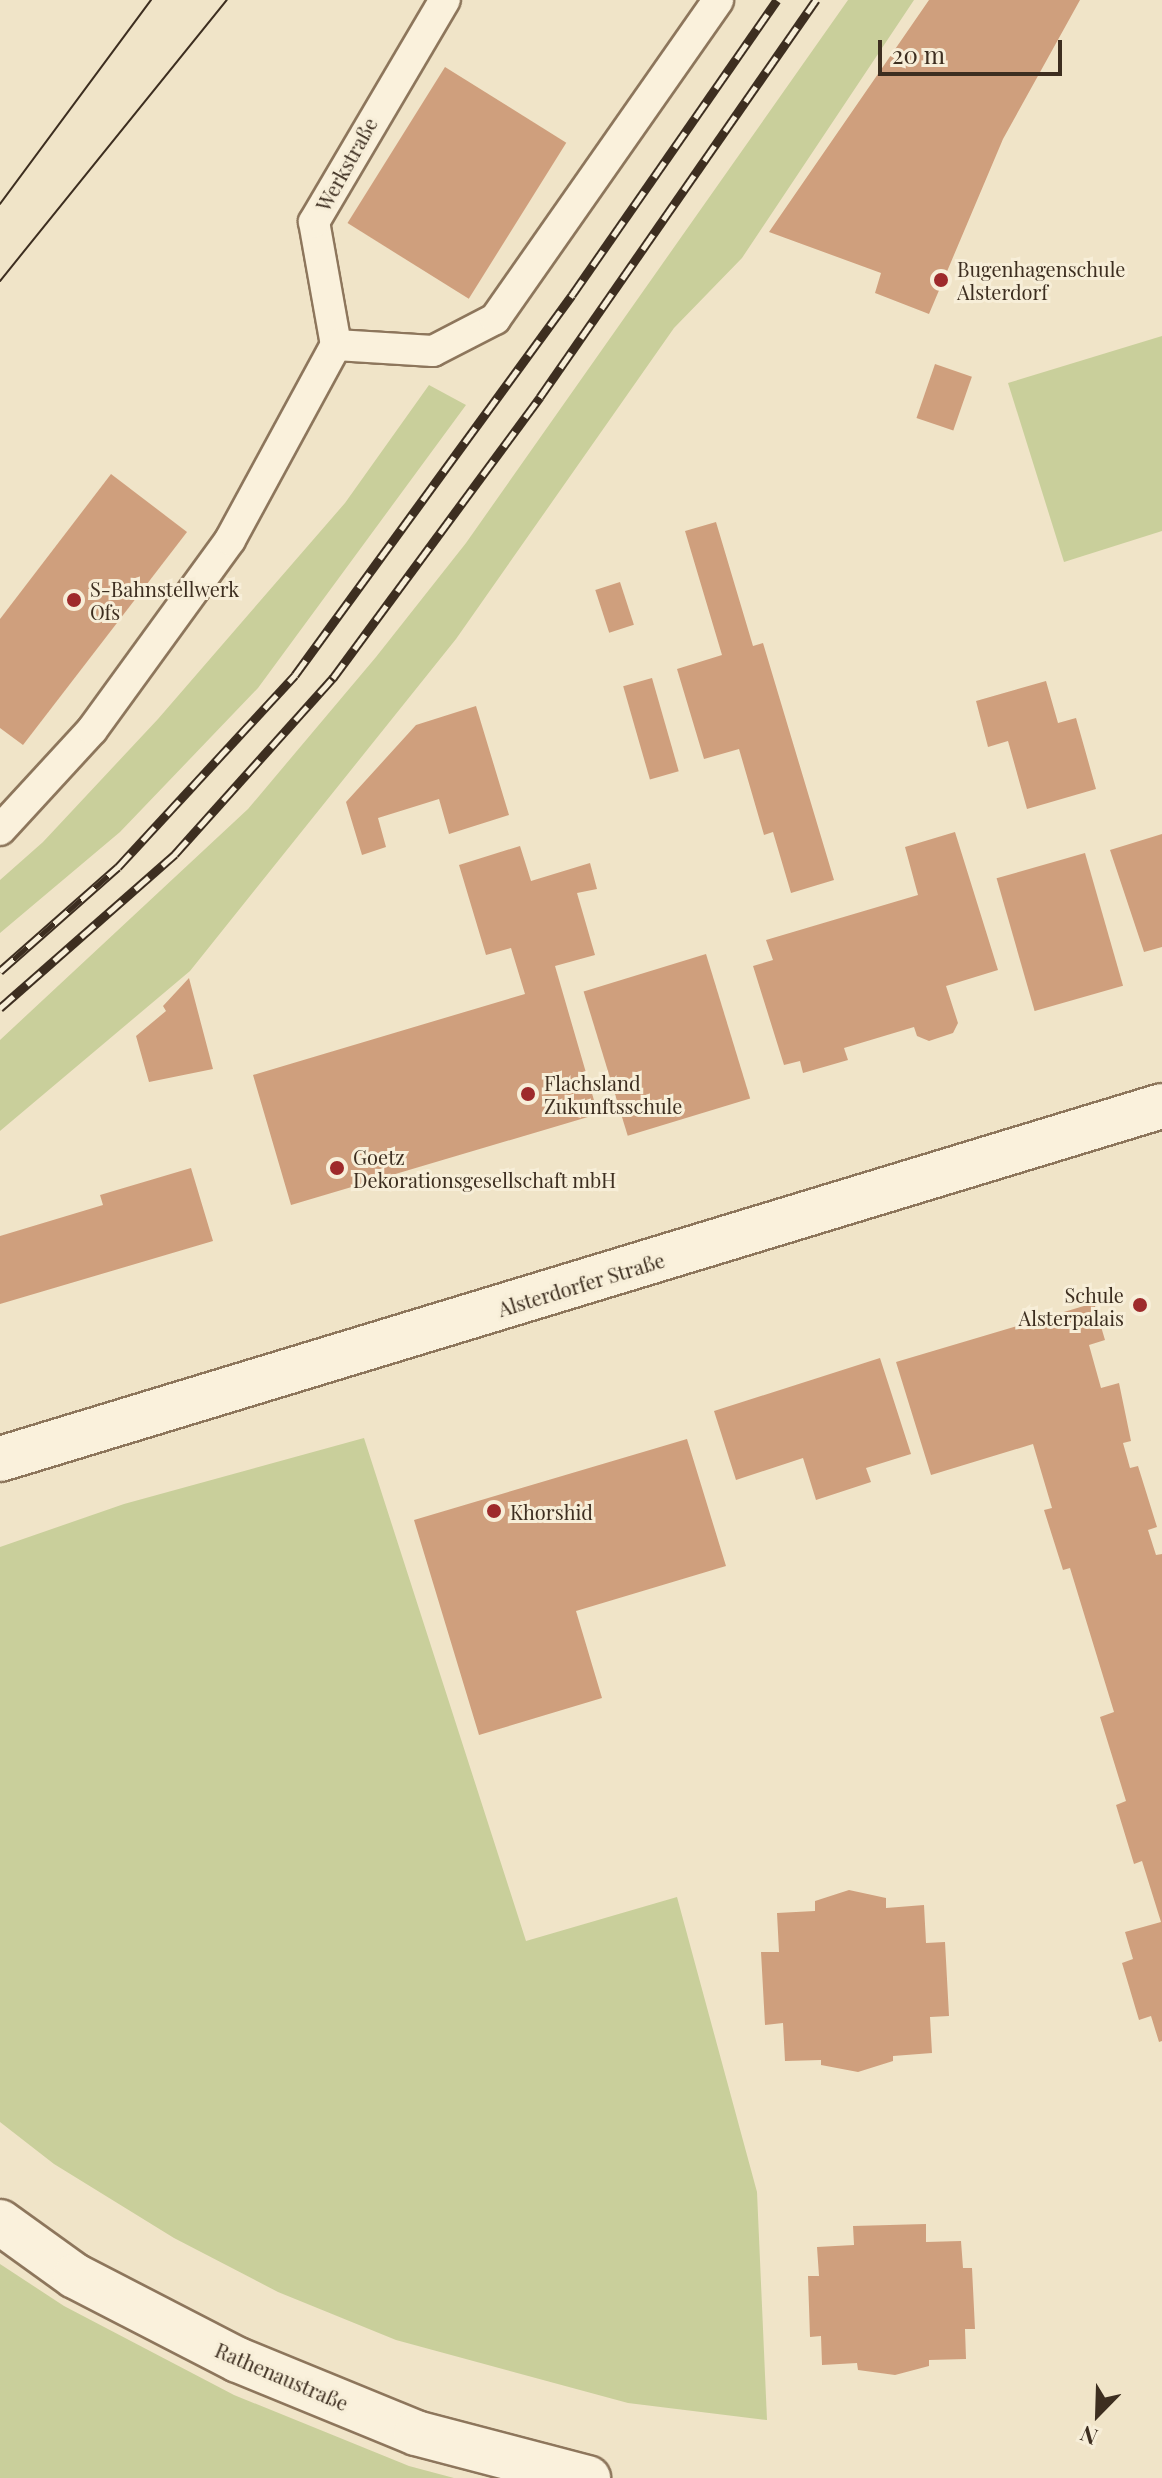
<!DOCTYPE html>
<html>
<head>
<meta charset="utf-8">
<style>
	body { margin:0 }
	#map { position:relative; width:1162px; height:2478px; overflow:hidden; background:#f0e4c8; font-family:"Playfair Display",serif }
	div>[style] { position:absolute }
	.green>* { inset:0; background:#c9cf9b }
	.building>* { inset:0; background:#cf9f7d; transform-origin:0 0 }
	.roads { filter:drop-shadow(2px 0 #8d765c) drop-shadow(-2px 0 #8d765c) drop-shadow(0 2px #8d765c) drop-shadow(0 -2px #8d765c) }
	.service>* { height:30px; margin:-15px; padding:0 15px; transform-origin:15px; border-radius:15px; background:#faf1dc }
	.minor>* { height:44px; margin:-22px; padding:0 22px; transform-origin:22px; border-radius:22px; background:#faf1dc }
	.tertiary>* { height:44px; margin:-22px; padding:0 22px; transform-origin:22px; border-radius:22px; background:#faf1dc }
	.tram>* { height:2px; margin:-1px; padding:0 1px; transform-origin:1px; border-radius:1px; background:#3d2e20 }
	.rail>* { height:9px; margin-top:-4.5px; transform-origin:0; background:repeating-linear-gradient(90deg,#f7eed8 0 18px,#3d2e20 0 36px); box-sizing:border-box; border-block:2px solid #3d2e20 }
	.dots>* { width:22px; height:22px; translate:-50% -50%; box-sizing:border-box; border:4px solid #f7eed8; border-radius:50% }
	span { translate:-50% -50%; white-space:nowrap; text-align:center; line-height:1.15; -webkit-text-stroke:6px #f7eed8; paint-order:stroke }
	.street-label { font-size:20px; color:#3d2e20 }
	.poi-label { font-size:20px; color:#3d2e20 }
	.left { translate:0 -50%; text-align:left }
	.right { translate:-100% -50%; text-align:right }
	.north { position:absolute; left:1058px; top:2374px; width:80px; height:80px; -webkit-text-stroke:6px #f7eed8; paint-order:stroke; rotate:203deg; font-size:22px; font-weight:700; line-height:32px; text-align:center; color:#3d2e20 }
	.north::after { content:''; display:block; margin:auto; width:28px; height:36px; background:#3d2e20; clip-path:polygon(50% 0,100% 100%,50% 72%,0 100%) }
	.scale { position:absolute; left:878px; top:40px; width:184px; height:36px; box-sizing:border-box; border:4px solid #3d2e20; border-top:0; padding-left:10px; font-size:24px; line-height:28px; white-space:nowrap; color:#3d2e20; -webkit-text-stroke:6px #f7eed8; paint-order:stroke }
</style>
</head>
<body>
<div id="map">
	<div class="green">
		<div style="clip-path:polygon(848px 0,914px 0,742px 258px,674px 328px,456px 639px,190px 971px,0 1131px,0 1040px,248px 809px,376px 657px,466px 543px)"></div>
		<div style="clip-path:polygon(1162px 336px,1162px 531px,1064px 562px,1008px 383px)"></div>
		<div style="clip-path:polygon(429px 385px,466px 405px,258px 688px,120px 832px,0 933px,0 880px,43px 842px,158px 719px,345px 503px)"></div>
		<div style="clip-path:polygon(364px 1438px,526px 1941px,677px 1897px,757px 2192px,767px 2420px,628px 2403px,396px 2340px,278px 2292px,174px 2238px,54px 2164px,0 2122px,0 1547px,124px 1504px)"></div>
		<div style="clip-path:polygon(0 2264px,64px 2306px,234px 2395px,409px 2466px,454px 2478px,0 2478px)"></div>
	</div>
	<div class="building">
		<div style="clip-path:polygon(929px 0,1080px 0,1003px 139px,929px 314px,875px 293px,881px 273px,769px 232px)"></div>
		<div style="left:445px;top:67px;width:143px;height:184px;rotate:32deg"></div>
		<div style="left:935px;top:364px;width:39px;height:57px;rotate:19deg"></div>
		<div style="clip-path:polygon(111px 474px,187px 532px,23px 745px,0 728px,0 619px)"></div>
		<div style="clip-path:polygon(716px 522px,753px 646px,763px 643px,834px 880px,791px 893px,773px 832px,764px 835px,739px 749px,704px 759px,677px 669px,722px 655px,685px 531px)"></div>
		<div style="left:620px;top:582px;width:45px;height:26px;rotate:72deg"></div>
		<div style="left:652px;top:678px;width:97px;height:30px;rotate:74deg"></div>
		<div style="clip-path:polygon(1046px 681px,1058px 723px,1076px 718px,1096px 789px,1027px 809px,1008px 741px,988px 747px,976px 701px)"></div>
		<div style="clip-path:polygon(476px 706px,509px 815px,449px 834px,439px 799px,378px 818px,386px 847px,362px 855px,346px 802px,416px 725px)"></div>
		<div style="clip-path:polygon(955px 832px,998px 970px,946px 986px,958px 1023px,953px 1033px,929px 1041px,917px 1036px,914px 1027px,844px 1048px,848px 1060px,803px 1073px,800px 1061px,784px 1065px,753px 966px,773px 960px,766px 940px,918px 895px,905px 847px)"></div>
		<div style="clip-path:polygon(1162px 834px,1162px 947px,1144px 952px,1110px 850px)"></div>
		<div style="clip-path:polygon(520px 846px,531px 881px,590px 863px,597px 889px,577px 893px,595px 955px,555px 966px,598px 1114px,291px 1205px,253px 1075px,525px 994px,511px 948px,486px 955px,459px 865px)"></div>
		<div style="left:1085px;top:853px;width:138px;height:92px;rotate:74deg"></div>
		<div style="left:706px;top:954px;width:151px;height:128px;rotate:73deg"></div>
		<div style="clip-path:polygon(189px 978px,213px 1069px,149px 1082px,136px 1036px,166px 1011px,163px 1006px)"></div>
		<div style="clip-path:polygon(191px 1168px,213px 1241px,0 1304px,0 1236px,103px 1205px,100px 1195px)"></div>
		<div style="clip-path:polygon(1094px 1303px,1105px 1340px,1089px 1345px,1101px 1388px,1119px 1383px,1131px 1441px,1123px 1443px,1130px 1468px,1138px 1466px,1157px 1527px,1148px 1530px,1156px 1555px,1162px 1554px,1162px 2041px,1159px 2042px,1151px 2016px,1139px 2020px,1122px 1963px,1133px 1959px,1125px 1932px,1161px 1922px,1142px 1861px,1134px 1864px,1116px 1805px,1126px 1801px,1100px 1717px,1114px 1712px,1070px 1568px,1063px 1570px,1044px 1510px,1052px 1508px,1033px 1444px,931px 1475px,896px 1362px)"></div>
		<div style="clip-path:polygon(880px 1358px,911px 1454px,866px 1468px,871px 1482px,816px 1500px,803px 1458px,736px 1480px,714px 1411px)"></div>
		<div style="clip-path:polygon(687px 1439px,726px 1566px,576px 1611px,602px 1698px,479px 1735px,414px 1520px)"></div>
		<div style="clip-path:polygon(849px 1890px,886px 1898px,886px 1908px,924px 1905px,926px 1943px,945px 1942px,949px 2016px,930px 2017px,932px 2053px,893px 2056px,893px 2061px,858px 2072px,821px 2065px,821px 2060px,785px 2061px,783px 2023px,765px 2025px,761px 1952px,779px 1952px,777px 1913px,815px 1911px,815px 1901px)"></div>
		<div style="clip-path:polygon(926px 2224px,926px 2242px,961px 2241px,963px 2268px,972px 2268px,975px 2329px,965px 2329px,966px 2359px,929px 2360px,929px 2366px,895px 2375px,858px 2370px,857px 2363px,822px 2365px,821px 2336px,810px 2337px,808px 2276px,819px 2276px,817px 2247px,854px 2245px,853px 2226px)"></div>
	</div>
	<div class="roads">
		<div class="service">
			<div style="left:336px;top:345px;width:125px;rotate:-100.1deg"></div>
			<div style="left:314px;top:222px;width:258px;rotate:-59.5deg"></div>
			<div style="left:0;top:830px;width:136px;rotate:-47.4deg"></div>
			<div style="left:92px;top:730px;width:235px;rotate:-54deg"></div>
			<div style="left:230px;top:540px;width:222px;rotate:-61.5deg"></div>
			<div style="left:336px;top:345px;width:97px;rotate:3.5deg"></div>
			<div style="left:433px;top:351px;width:70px;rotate:-27.3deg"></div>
			<div style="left:495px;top:319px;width:389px;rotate:-55deg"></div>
		</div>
		<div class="minor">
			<div style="left:0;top:2222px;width:92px;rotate:35.8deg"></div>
			<div style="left:75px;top:2276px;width:183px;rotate:27.3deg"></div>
			<div style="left:238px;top:2360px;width:192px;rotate:22.3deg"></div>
			<div style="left:416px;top:2433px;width:178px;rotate:14.7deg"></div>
		</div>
		<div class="tertiary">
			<div style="left:0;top:1459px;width:1214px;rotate:-16.9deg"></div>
		</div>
	</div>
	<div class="tram">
		<div style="left:0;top:204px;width:254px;rotate:-53.5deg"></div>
		<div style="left:0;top:281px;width:361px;rotate:-51.1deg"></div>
	</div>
	<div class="rail">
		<div style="left:0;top:971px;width:157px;rotate:-41.4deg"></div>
		<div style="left:118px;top:867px;width:261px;rotate:-47.3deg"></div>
		<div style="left:295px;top:675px;width:470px;rotate:-53.9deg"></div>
		<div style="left:572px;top:295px;width:359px;rotate:-55.2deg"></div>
		<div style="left:0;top:1008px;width:233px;rotate:-41.3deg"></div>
		<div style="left:175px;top:854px;width:237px;rotate:-48.1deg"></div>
		<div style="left:333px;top:678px;width:349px;rotate:-53.6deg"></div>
		<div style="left:540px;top:397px;width:484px;rotate:-55.2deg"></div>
	</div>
	<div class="dots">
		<div style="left:941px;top:280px;background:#9e2a2b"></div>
		<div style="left:74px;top:600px;background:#9e2a2b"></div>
		<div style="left:528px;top:1094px;background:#9e2a2b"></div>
		<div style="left:337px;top:1168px;background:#9e2a2b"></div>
		<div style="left:1140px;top:1305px;background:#9e2a2b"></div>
		<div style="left:494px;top:1511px;background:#9e2a2b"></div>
	</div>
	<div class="street-label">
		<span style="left:346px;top:164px;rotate:-61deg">Werkstraße</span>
		<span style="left:581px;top:1284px;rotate:-17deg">Alsterdorfer Straße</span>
		<span style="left:282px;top:2376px;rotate:23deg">Rathenaustraße</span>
	</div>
	<div class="poi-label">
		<span class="left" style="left:957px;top:280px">Bugenhagenschule<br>Alsterdorf</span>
		<span class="left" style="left:90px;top:600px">S-Bahnstellwerk<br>Ofs</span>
		<span class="left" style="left:544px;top:1094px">Flachsland<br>Zukunftsschule</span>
		<span class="left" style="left:353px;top:1168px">Goetz<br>Dekorationsgesellschaft mbH</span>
		<span class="right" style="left:1124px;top:1306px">Schule<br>Alsterpalais</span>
		<span class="left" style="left:510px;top:1511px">Khorshid</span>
	</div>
	<div class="north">N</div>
	<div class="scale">20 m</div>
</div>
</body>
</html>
